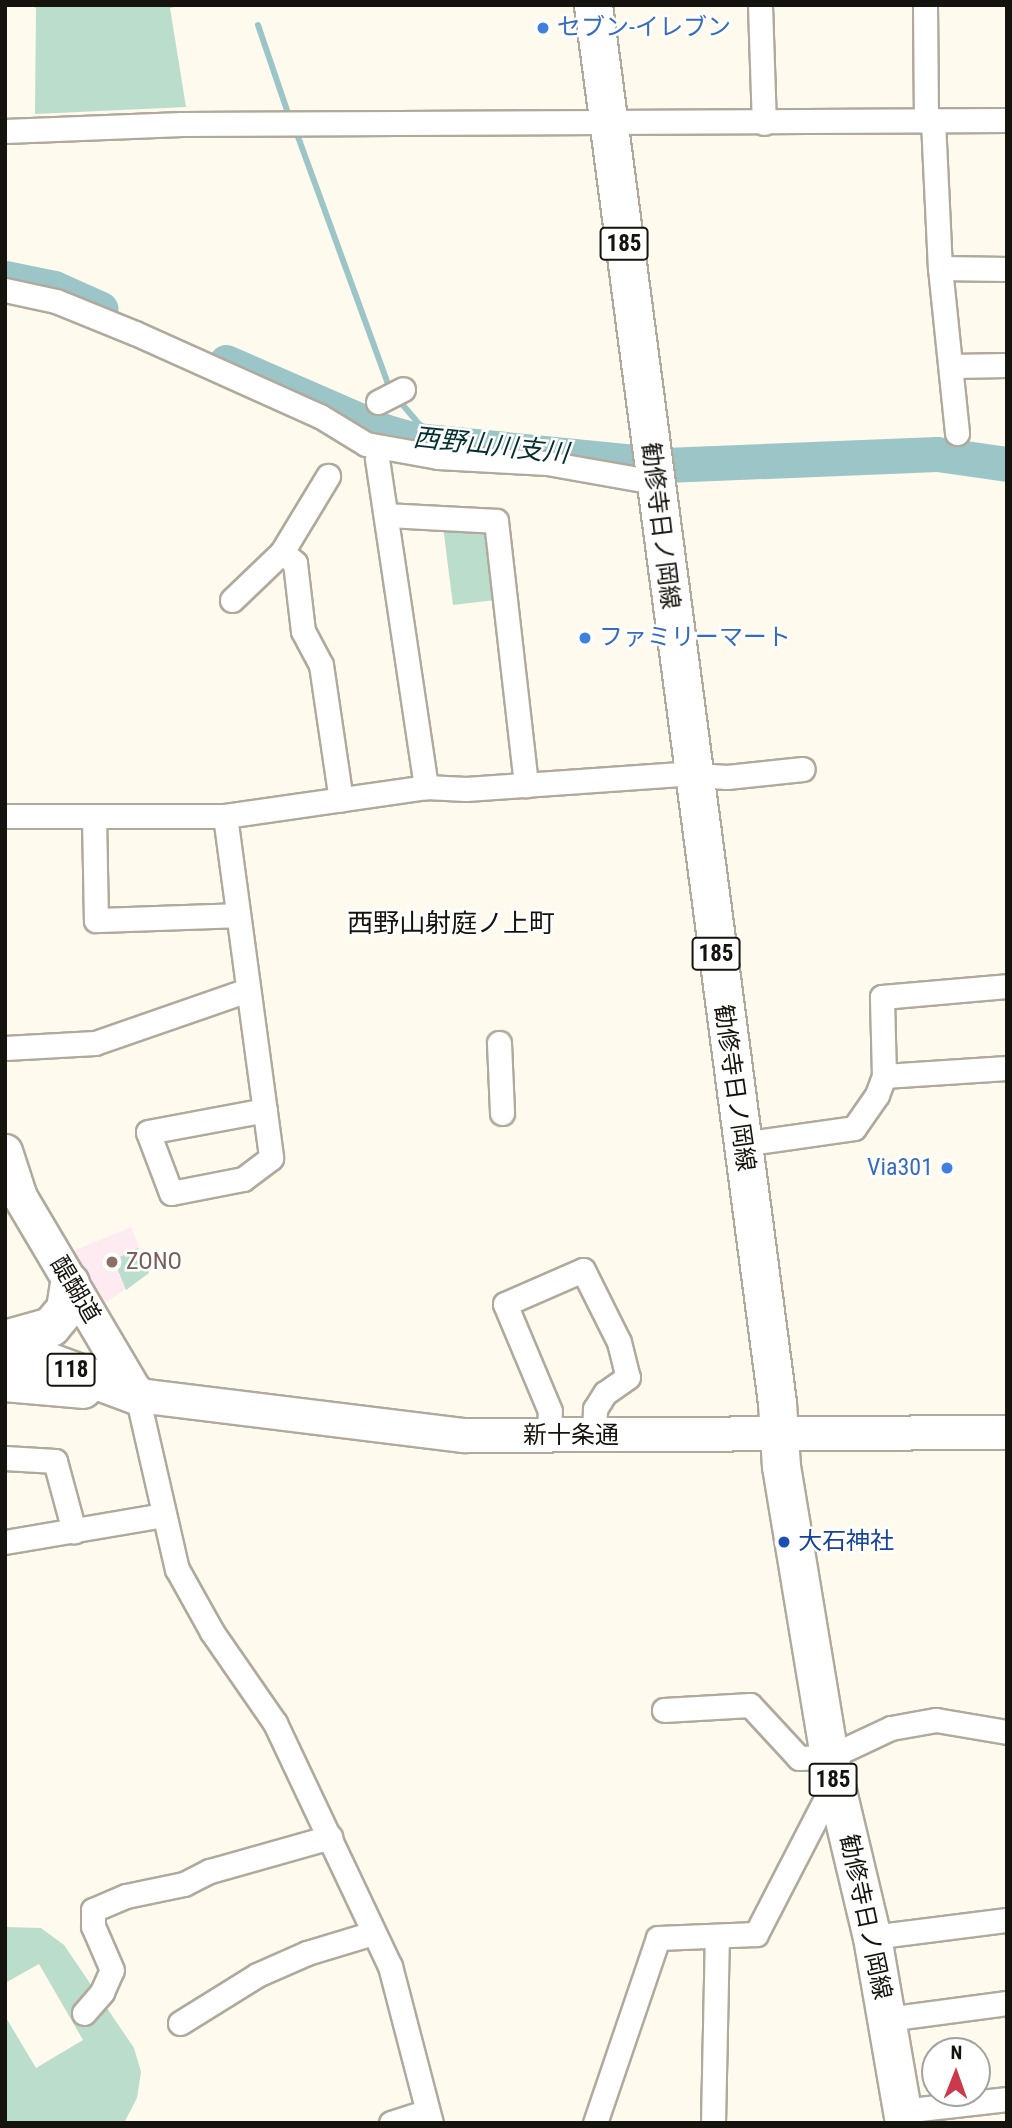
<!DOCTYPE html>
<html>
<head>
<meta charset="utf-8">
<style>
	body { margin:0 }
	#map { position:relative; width:1012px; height:2128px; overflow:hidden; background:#fffaee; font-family:"Roboto Condensed","Noto Sans JP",sans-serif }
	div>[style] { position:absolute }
	.education>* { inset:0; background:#feeaf1 }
	.green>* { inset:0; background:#baddcc }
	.stream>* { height:6px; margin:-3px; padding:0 3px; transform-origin:3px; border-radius:3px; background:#9cc5c7 }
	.river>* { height:35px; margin:-17.5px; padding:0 17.5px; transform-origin:17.5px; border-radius:17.5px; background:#9cc5c7 }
	.roads { filter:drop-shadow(2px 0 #b0aa9d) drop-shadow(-2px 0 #b0aa9d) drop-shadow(0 2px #b0aa9d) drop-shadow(0 -2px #b0aa9d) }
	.street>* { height:23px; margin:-11.5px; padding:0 11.5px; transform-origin:11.5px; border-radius:11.5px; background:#fff }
	.secondary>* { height:33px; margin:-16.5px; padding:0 16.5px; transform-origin:16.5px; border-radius:16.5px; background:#fff }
	.primary>* { height:37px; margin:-18.5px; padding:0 18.5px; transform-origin:18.5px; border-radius:18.5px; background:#fff }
	.highway>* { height:38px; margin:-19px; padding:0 19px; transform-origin:19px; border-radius:19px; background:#fff }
	.dots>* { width:19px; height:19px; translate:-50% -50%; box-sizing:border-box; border:4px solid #fff; border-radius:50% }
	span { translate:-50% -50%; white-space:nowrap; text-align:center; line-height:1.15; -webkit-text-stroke:5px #fff; paint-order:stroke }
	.shield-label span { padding:2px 5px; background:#fff; border:2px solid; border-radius:5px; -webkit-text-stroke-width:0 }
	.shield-label { font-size:23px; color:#15130e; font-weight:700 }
	.shop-label { font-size:24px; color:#366cbe }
	.left { translate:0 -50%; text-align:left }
	.right { translate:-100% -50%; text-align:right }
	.street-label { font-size:24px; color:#15130e }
	.education-label { font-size:24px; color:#785e54 }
	.transit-label { font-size:24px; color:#164399 }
	.water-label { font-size:26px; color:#053031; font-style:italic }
	.neighbourhood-label { font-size:26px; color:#15130e }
	.frame { position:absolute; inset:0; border:7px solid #15130e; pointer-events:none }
	.north { position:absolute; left:921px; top:2037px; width:70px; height:70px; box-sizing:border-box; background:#fff; border:2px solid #a1a19f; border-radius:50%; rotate:1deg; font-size:19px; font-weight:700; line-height:28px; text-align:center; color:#15130e }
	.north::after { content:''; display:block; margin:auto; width:24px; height:32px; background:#ca3a4a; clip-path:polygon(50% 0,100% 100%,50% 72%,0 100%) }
</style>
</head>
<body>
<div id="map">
	<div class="education">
		<div style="clip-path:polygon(131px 1227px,149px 1273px,105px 1303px,73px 1251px)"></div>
	</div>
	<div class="green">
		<div style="clip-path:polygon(31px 5px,182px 5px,170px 8px,186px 107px,35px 114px,36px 8px)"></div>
		<div style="clip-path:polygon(443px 527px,479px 528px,489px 541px,495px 600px,453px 605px)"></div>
		<div style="clip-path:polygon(138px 1248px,149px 1273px,126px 1290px,114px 1260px)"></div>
		<div style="clip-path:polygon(5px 1927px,41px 1928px,64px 1945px,134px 2048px,141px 2072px,137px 2098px,124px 2123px,5px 2123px,5px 2016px,36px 2068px,83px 2040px,39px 1964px,5px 1983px)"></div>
	</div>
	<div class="stream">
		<div style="left:258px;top:25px;width:99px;rotate:71.2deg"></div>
		<div style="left:297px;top:134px;width:272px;rotate:70deg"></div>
		<div style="left:390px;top:390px;width:45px;rotate:49.5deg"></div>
		<div style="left:419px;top:424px;width:35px;rotate:33deg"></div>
	</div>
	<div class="river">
		<div style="left:5px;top:278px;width:50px;rotate:11.5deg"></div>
		<div style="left:54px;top:288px;width:51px;rotate:24.1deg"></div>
		<div style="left:226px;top:362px;width:172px;rotate:23.6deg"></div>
		<div style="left:384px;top:431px;width:32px;rotate:16deg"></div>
		<div style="left:415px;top:440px;width:251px;rotate:5.7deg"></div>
		<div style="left:665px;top:465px;width:272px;rotate:-2.3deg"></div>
		<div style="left:937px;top:454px;width:71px;rotate:8.1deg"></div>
	</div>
	<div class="roads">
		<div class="street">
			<div style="left:760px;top:5px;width:118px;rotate:88.1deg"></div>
			<div style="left:925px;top:5px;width:116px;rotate:89.5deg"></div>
			<div style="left:933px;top:121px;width:147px;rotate:87.3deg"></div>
			<div style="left:940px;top:268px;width:67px;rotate:0.9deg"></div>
			<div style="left:5px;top:131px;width:177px;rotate:-2.3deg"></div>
			<div style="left:182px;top:124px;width:825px;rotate:-0.28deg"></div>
			<div style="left:940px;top:268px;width:166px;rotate:84.1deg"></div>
			<div style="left:5px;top:290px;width:52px;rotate:12.2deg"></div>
			<div style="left:56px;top:301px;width:85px;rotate:22.1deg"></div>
			<div style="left:135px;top:333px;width:203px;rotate:24.2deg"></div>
			<div style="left:320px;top:416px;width:54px;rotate:31.3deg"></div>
			<div style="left:366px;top:444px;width:73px;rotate:10.2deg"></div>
			<div style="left:438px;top:457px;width:109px;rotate:3.2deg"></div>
			<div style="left:547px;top:463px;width:110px;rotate:10deg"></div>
			<div style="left:951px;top:366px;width:56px;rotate:-1deg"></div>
			<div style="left:378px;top:402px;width:28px;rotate:-27deg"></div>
			<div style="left:377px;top:459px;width:332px;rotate:81.5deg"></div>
			<div style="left:386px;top:515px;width:110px;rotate:3.1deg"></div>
			<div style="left:496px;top:521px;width:266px;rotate:83.5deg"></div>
			<div style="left:282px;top:552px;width:89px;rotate:-58.8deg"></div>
			<div style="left:232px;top:600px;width:69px;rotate:-43.8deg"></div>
			<div style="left:282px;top:552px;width:17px;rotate:40deg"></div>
			<div style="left:295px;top:563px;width:68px;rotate:83.3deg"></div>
			<div style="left:303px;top:631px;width:38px;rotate:62deg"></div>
			<div style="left:321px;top:665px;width:136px;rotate:81.6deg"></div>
			<div style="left:5px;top:816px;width:220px"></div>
			<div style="left:225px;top:816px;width:203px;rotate:-8.2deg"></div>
			<div style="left:426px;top:787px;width:40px;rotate:2.9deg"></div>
			<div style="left:466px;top:789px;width:215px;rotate:-4deg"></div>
			<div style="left:680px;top:774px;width:47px;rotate:3.7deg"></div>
			<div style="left:727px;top:777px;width:76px;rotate:-6deg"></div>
			<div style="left:225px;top:816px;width:345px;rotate:82.3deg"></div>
			<div style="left:271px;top:1158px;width:35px;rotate:143deg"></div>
			<div style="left:243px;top:1179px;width:73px;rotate:169deg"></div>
			<div style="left:171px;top:1193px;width:65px;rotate:-110.7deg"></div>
			<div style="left:148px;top:1132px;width:119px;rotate:-10.6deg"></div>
			<div style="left:94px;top:817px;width:103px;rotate:88.9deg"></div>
			<div style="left:96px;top:920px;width:142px;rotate:-2deg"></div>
			<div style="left:499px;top:1043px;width:70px;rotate:87.5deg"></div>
			<div style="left:5px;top:1048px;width:90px;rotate:-3.2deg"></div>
			<div style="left:95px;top:1043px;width:162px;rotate:-19.1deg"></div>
			<div style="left:884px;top:1076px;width:79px;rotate:-91.5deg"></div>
			<div style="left:882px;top:997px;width:125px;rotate:-5deg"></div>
			<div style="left:742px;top:1144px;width:113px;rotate:-8.1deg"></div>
			<div style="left:854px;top:1128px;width:40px;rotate:-55.1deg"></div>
			<div style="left:877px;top:1095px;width:20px;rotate:-70deg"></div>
			<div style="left:884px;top:1076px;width:123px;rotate:-3.7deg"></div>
			<div style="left:137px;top:1395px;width:179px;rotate:77.1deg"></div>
			<div style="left:177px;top:1569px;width:72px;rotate:60.9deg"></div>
			<div style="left:212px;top:1632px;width:111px;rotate:55.3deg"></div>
			<div style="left:275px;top:1723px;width:269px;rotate:64.7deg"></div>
			<div style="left:390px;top:1966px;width:162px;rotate:75.4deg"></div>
			<div style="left:549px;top:1435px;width:24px;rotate:-88deg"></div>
			<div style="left:550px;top:1411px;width:116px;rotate:-112.8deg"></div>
			<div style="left:505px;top:1304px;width:85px;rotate:-23.6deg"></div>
			<div style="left:583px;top:1270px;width:80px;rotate:63.4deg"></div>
			<div style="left:619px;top:1342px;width:36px;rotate:76deg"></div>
			<div style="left:628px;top:1377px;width:28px;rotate:145deg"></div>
			<div style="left:605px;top:1393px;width:19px;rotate:122deg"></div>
			<div style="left:595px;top:1409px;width:27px;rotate:92deg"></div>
			<div style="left:5px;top:1458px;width:50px;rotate:3.4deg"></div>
			<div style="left:55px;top:1461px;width:73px;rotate:74.8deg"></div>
			<div style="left:5px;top:1542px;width:160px;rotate:-9.7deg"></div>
			<div style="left:664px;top:1710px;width:86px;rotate:-3.3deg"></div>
			<div style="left:750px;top:1705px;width:72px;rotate:47.2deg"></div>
			<div style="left:799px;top:1758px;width:30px;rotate:-2deg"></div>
			<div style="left:829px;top:1757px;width:68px;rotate:-25.1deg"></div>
			<div style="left:891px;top:1728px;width:46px;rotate:-10.1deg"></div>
			<div style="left:936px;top:1720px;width:72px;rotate:9.6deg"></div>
			<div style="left:872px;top:1937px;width:136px;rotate:-7.2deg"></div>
			<div style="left:84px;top:2013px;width:28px;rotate:-49deg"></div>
			<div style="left:102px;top:1992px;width:24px;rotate:-66deg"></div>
			<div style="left:112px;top:1970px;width:48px;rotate:-113.4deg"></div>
			<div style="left:93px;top:1926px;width:16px;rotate:-90deg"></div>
			<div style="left:93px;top:1910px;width:36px;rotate:-23deg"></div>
			<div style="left:126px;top:1896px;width:59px;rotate:-11.7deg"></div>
			<div style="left:184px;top:1884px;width:29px;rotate:-27deg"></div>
			<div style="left:210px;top:1871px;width:125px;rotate:-15.8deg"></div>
			<div style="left:887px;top:2019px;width:121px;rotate:-7.6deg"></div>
			<div style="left:180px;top:2023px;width:91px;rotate:-31.9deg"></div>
			<div style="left:257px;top:1975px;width:55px;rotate:-23.7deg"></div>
			<div style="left:307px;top:1953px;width:69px;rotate:-16.9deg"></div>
			<div style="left:902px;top:2111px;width:106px;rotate:-6.5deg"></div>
			<div style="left:391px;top:2123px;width:36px;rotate:-18deg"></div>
			<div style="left:595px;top:2123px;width:195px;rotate:-71.2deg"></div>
			<div style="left:658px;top:1938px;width:98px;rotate:-2.3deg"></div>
			<div style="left:756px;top:1934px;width:170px;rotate:-62.7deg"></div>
			<div style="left:713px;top:2123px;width:184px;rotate:-88.8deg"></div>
		</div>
		<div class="secondary">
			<div style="left:5px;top:1151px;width:48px;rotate:71.9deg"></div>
			<div style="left:20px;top:1197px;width:230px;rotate:59.4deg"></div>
			<div style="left:137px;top:1395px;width:329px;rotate:7deg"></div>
			<div style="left:464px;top:1435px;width:543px;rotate:-0.32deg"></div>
		</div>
		<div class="primary">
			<div style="left:593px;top:5px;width:1410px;rotate:82.5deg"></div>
			<div style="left:777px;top:1403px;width:63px;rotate:86.4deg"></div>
			<div style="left:781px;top:1466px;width:295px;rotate:80.6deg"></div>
			<div style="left:829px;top:1757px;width:185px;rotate:76.6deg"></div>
			<div style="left:872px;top:1937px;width:189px;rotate:80.2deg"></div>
		</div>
		<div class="highway">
			<div style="left:5px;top:1340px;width:48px;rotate:-15.8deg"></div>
			<div style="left:51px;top:1327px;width:23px;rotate:-50deg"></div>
			<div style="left:66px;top:1309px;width:26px;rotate:-81deg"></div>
			<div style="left:5px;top:1346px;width:141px;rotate:20.4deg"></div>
			<div style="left:5px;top:1382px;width:78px;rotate:5.1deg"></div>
		</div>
	</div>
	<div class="dots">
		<div style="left:543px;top:28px;background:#3f7fe0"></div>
		<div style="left:585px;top:638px;background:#3f7fe0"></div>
		<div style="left:947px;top:1168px;background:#3f7fe0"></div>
		<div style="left:112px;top:1262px;background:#8d6e63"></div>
		<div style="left:784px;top:1542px;background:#1a4fb4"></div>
	</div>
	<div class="shield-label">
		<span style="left:624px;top:244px">185</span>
		<span style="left:716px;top:954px">185</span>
		<span style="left:71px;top:1370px">118</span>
		<span style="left:833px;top:1780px">185</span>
	</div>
	<div class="shop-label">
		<span class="left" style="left:557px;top:28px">セブン-イレブン</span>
		<span class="left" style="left:599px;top:638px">ファミリーマート</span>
		<span class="right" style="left:933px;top:1168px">Via301</span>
	</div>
	<div class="street-label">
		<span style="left:660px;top:526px;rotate:83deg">勧修寺日ノ岡線</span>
		<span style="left:734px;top:1088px;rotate:82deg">勧修寺日ノ岡線</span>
		<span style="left:75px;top:1290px;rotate:59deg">醍醐道</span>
		<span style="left:571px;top:1436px">新十条通</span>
		<span style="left:865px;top:1917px;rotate:78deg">勧修寺日ノ岡線</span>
	</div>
	<div class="education-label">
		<span class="left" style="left:126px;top:1262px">ZONO</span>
	</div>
	<div class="transit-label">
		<span class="left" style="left:798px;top:1542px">大石神社</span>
	</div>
	<div class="water-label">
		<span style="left:491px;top:446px;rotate:6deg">西野山川支川</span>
	</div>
	<div class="neighbourhood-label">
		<span style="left:451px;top:924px">西野山射庭ノ上町</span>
	</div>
	<div class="frame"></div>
	<div class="north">N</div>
</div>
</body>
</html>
